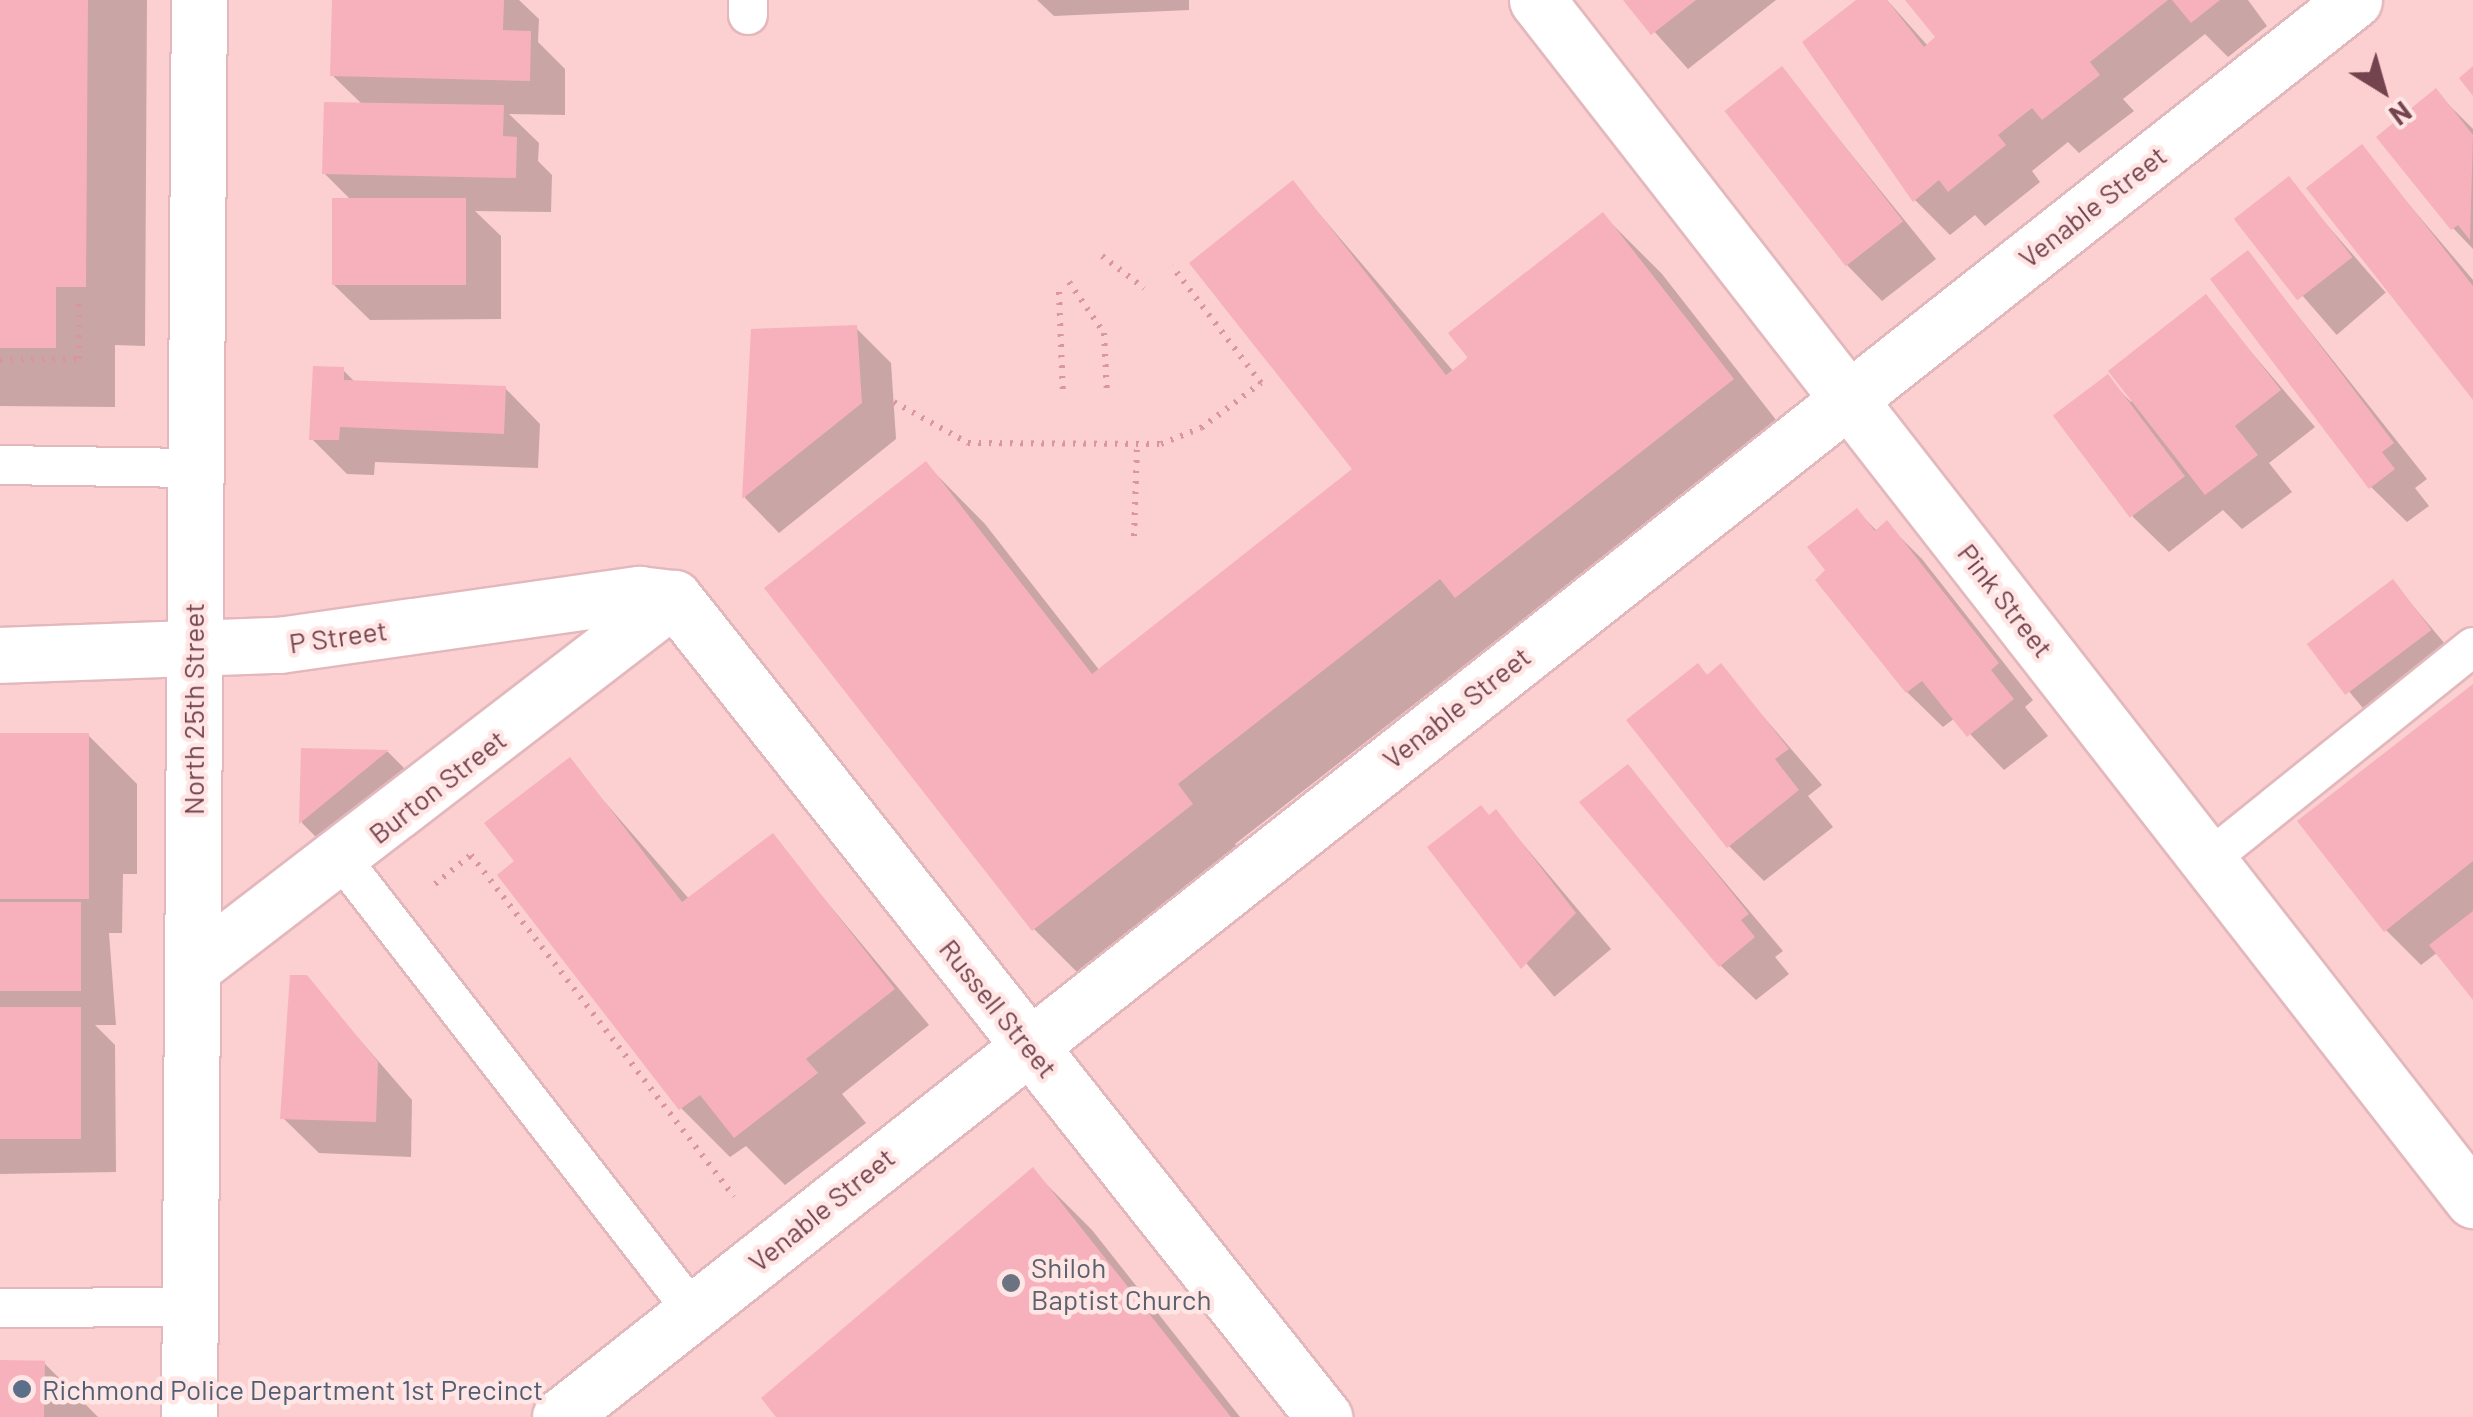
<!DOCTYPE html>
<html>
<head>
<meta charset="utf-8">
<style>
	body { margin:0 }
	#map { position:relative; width:2473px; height:1417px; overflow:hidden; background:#fedddc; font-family:Barlow,sans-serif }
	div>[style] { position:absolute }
	.residential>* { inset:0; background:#fccfd0; transform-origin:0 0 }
	.shadow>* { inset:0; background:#0003; transform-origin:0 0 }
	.building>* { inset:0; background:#f6b1bd; transform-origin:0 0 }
	.path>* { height:6px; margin-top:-3px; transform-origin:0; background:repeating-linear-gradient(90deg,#da95a2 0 2.5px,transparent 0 10.5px) }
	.roads { filter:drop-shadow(2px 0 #e3b8bc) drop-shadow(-2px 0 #e3b8bc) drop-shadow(0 2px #e3b8bc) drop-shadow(0 -2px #e3b8bc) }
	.lane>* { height:38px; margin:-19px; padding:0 19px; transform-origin:19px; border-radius:19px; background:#fff }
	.street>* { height:55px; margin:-27.5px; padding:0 27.5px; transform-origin:27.5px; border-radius:27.5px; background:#fff }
	.secondary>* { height:55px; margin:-27.5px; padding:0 27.5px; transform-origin:27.5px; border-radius:27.5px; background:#fff }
	.dots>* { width:28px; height:28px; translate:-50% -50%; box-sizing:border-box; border:5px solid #ffe5e4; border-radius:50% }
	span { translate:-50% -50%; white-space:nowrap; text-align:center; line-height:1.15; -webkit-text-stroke:9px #ffe5e4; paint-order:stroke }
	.street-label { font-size:28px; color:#75434e }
	.worship-label { font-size:28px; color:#5b616d }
	.left { translate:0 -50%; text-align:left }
	.service-label { font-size:28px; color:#4e5e75 }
	.north { position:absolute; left:2333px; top:40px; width:100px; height:100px; -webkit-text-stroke:8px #ffe5e4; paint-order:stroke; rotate:143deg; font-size:28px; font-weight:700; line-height:40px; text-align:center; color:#75434e }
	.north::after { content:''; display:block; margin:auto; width:35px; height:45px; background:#75434e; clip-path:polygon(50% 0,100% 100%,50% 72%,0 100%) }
</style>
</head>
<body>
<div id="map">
	<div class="residential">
		<div style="left:0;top:0;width:2473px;height:1417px"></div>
	</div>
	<div class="shadow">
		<div style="clip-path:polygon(0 0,147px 0,145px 346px,115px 345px,115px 407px,0 406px)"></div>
		<div style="clip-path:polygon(335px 0,519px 0,539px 19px,538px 42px,565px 69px,565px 115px,509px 114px,539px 143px,538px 161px,552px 175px,551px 212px,475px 211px,501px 236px,501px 319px,370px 320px,334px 285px,353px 202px,324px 173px,363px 105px,332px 75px)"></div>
		<div style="clip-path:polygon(1037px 0,1189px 0,1189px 10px,1054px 16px)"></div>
		<div style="clip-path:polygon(1626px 0,1776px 0,1688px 69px)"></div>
		<div style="clip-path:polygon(1860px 0,1887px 0,1928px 46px,1938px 38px,1908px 0,2248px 0,2267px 26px,2228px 57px,2205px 34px,2123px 99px,2134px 111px,2079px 153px,2068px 142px,2032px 171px,2040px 182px,1985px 226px,1975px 215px,1950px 235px,1915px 200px)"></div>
		<div style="clip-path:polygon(1782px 69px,1936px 259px,1882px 301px,1847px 265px)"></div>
		<div style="clip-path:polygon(2436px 92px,2473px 129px,2473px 249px,2453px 228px)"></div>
		<div style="clip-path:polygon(2361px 148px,2473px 280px,2473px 396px)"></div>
		<div style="left:2288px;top:180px;width:149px;height:65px;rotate:49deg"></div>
		<div style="clip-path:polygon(1293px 183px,1454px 372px,1603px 215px,1662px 274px,1791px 439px,1516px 655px,1499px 638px,1235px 844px,1251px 865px,1093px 988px,1034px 929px,926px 464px,985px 524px,1100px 671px,1355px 469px)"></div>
		<div style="clip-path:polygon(2248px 253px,2427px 479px,2415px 488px,2429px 506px,2407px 522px,2371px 487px)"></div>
		<div style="clip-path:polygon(2205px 298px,2315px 427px,2269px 463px,2292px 492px,2242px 529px,2223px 510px,2169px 552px,2133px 517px,2107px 378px,2131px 402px)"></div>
		<div style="clip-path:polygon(856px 328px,891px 363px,896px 439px,779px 533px,745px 498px,753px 332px)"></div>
		<div style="clip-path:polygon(343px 370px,356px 383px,505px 388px,540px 424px,538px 468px,375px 462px,374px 475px,347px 474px,312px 439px)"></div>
		<div style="clip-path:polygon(1857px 511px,1878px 532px,1887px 524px,1922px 559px,2033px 700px,2025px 707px,2048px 736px,2004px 770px,1955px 718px,1943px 727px,1907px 692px,1829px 571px)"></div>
		<div style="left:2393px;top:582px;width:111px;height:104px;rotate:50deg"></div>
		<div style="clip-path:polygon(1698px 666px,1709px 677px,1720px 666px,1822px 785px,1808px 796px,1833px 827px,1764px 881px,1729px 846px)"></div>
		<div style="clip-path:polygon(2473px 687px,2473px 996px,2438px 952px,2421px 965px,2386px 930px)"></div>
		<div style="clip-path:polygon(0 735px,88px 735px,137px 784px,137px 874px,123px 874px,122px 933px,109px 933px,116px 1025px,95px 1025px,115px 1045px,116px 1172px,0 1174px)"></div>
		<div style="clip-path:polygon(304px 751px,388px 752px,405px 769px,319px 840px,302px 823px)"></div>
		<div style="clip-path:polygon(569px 761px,690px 900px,772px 836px,929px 1025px,842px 1094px,866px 1123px,785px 1185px,746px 1146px,730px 1157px,681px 1108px)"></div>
		<div style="clip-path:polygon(1628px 767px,1783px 951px,1775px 957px,1789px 974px,1756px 1000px,1720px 965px)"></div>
		<div style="left:1496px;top:812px;width:179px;height:74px;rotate:50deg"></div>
		<div style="clip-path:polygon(306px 978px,412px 1100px,411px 1157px,319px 1153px,283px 1118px)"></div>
		<div style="clip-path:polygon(1033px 1171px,1092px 1230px,1240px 1417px,779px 1417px)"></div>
		<div style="clip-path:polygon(0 1363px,44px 1363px,98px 1417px,0 1417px)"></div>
	</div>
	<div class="building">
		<div style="clip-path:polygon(0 0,88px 0,86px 287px,56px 287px,56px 348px,0 348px)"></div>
		<div style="clip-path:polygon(332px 0,504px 0,503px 30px,531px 31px,530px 81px,330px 76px)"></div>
		<div style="clip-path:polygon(1623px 0,1696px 0,1651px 35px)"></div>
		<div style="clip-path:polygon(1856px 0,1887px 0,1924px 47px,1935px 37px,1905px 0,2168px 0,2090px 62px,2100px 75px,2042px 120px,2032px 108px,1998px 135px,2006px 145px,1948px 192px,1939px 180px,1913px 202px,1802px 42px)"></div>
		<div style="clip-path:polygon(2172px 0,2220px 0,2191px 23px)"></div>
		<div style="left:1782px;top:66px;width:197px;height:73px;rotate:52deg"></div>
		<div style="clip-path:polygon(2473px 66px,2473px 96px,2459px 78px)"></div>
		<div style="clip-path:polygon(2436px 88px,2473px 135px,2470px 240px,2458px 225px,2451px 230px,2376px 137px)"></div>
		<div style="clip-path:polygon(324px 102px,504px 105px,503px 136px,517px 137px,516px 178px,322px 174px)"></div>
		<div style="clip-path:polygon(2362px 144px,2473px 286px,2473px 400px,2306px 188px)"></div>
		<div style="left:2289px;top:176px;width:103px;height:70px;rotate:52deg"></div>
		<div style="clip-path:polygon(1293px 180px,1446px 375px,1468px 358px,1448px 333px,1603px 212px,1734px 379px,1455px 598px,1440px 579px,1178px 784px,1193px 804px,1032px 931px,764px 588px,926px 461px,1092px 674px,1352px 469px,1189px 263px)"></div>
		<div style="left:466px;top:198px;width:87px;height:134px;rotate:90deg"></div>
		<div style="clip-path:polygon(2248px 250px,2394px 443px,2382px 452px,2395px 469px,2369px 489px,2210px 279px)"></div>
		<div style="clip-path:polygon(2206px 294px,2281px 390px,2235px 426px,2258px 455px,2205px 495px,2108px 371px)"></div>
		<div style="clip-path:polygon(857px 325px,862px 403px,742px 499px,751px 329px)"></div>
		<div style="clip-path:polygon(313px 366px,344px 367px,344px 380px,506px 386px,504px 434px,340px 427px,339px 440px,309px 440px)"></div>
		<div style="left:2108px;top:374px;width:128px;height:69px;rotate:53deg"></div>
		<div style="clip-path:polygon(1857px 508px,1875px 531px,1887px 520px,1999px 663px,1991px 670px,2014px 699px,1967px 737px,1922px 681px,1906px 693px,1815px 580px,1825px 570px,1807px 547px)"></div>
		<div style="left:2393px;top:579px;width:64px;height:108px;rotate:53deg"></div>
		<div style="clip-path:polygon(1698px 663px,1707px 675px,1721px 663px,1789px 749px,1775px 759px,1799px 790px,1727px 848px,1626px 720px)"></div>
		<div style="clip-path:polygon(2473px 684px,2473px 861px,2384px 932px,2297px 821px)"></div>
		<div style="left:0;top:733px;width:89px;height:166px"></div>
		<div style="clip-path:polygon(301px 748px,389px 750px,299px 824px)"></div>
		<div style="clip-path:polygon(570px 757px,682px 902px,773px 833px,895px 989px,806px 1059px,818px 1073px,734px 1138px,700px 1095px,679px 1110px,497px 875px,514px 861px,484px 823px)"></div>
		<div style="clip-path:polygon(1628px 764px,1749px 914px,1741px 920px,1755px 937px,1719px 967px,1579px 802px)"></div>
		<div style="clip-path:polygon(1481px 805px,1489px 815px,1496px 809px,1576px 913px,1521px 969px,1427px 847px)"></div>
		<div style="left:0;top:902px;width:81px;height:89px"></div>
		<div style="clip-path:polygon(2473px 911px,2473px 1000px,2429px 945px)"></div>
		<div style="clip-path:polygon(290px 975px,307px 975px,378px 1062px,376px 1122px,280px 1119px)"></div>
		<div style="left:0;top:1007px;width:81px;height:132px"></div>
		<div style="clip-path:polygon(1033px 1167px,1231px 1417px,776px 1417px,761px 1398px)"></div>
		<div style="left:0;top:1360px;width:45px;height:57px;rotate:1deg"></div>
	</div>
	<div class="path">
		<div style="left:1102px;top:256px;width:53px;rotate:37.3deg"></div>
		<div style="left:1069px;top:282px;width:62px;rotate:55.5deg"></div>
		<div style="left:1104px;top:333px;width:61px;rotate:87.2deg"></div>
		<div style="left:1059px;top:292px;width:105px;rotate:87.8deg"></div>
		<div style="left:0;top:360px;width:79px;rotate:-0.7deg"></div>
		<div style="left:79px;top:359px;width:55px;rotate:-90deg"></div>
		<div style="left:894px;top:402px;width:85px;rotate:29deg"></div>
		<div style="left:968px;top:443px;width:193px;rotate:0.3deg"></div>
		<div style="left:1161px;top:444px;width:43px;rotate:-21.8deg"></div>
		<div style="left:1201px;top:428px;width:75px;rotate:-36.9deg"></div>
		<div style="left:1261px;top:383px;width:147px;rotate:-127.3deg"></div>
		<div style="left:1134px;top:536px;width:92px;rotate:-88.1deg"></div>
		<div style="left:435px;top:884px;width:46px;rotate:-38.9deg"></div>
		<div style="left:471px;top:855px;width:431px;rotate:52.4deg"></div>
	</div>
	<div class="roads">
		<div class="lane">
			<div style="left:748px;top:15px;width:15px;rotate:-90deg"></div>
			<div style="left:0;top:465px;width:194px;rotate:0.9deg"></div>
			<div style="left:2208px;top:860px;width:340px;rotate:-38.8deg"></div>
			<div style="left:343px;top:861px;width:570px;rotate:52.13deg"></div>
			<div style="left:0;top:1308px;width:190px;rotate:-0.3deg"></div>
		</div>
		<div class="street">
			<div style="left:1537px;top:0;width:1522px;rotate:52.05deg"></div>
			<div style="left:674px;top:598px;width:1046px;rotate:51.56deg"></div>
			<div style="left:0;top:655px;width:279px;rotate:-2.1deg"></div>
			<div style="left:279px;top:645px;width:364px;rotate:-8.1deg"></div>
			<div style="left:639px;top:594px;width:35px;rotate:7deg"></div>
			<div style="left:195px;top:966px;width:604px;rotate:-37.53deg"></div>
		</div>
		<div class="secondary">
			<div style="left:189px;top:1417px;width:1417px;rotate:-89.6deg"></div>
			<div style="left:560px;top:1417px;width:2286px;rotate:-38.3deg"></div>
		</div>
	</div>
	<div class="dots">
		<div style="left:1011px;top:1283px;background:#6b7280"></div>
		<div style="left:22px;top:1389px;background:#5c6f8a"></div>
	</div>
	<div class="street-label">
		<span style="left:2092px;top:206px;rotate:-38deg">Venable Street</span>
		<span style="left:2006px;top:600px;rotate:52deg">Pink Street</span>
		<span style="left:338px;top:636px;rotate:-8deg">P Street</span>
		<span style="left:1456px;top:707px;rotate:-38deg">Venable Street</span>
		<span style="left:193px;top:709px;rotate:-90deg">North 25th Street</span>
		<span style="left:437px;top:786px;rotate:-38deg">Burton Street</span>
		<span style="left:999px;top:1008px;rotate:51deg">Russell Street</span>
		<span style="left:821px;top:1209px;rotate:-39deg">Venable Street</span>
	</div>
	<div class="worship-label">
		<span class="left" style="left:1031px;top:1283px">Shiloh<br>Baptist Church</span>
	</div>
	<div class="service-label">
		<span class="left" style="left:42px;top:1389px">Richmond Police Department 1st Precinct</span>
	</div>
	<div class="north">N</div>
</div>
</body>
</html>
